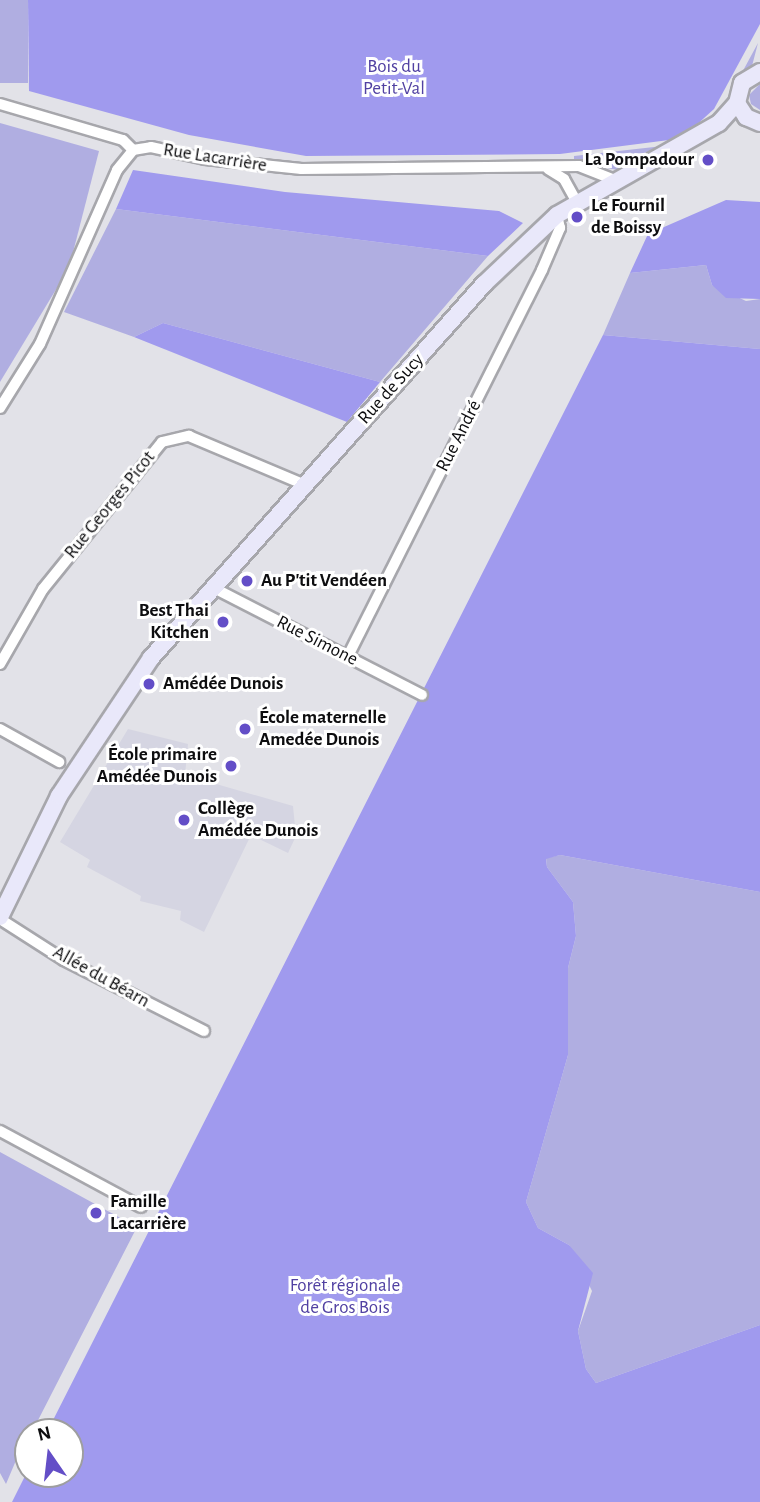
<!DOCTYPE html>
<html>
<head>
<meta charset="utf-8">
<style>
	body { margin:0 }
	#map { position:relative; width:760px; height:1502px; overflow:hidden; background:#e2e2e8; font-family:"Alegreya Sans",sans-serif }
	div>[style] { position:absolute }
	.built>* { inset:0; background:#d5d5e2 }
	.green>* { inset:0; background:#b0aee1; transform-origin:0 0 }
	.forest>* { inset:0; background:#a09aee }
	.roads { filter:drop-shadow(2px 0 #a7a7ac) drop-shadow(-2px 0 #a7a7ac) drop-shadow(0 2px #a7a7ac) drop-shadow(0 -2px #a7a7ac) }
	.minor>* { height:10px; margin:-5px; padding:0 5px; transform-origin:5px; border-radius:5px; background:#fff }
	.secondary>* { height:16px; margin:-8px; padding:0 8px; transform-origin:8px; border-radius:8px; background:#e9e8fa }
	.dots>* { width:19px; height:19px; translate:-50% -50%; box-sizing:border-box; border:4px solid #fff; border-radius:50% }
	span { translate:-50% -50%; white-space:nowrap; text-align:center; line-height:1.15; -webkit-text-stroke:6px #fff; paint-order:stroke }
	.park-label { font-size:19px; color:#5141a2 }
	.street-label { font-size:19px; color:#0d0d0f }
	.poi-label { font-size:19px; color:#0d0d0f; font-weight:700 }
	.right { translate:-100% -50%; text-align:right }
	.left { translate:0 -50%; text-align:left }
	.north { position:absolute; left:14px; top:1418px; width:70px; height:70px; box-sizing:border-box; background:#fff; border:2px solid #9e9e9f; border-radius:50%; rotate:346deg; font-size:19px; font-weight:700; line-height:28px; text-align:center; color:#0d0d0f }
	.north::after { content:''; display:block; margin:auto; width:24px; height:32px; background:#634ec7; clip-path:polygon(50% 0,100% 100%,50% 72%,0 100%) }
</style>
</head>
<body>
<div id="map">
	<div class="built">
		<div style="clip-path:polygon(128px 729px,188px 744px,185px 775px,293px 806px,296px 836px,288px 853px,251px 835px,204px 932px,180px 920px,181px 911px,140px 901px,141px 896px,87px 867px,90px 860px,60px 842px)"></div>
	</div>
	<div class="green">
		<div style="left:0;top:0;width:28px;height:83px"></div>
		<div style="clip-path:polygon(758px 43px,752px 66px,741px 75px,719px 115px)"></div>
		<div style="clip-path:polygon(760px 84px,760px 110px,751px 104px,749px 95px)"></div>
		<div style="clip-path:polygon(0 123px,99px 151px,69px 268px,0 382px)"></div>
		<div style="clip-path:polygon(663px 146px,618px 170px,574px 162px,574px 156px)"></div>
		<div style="clip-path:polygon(116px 209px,488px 256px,380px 382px,163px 323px,134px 337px,64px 312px)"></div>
		<div style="clip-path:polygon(706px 265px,712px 285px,746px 301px,760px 299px,760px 349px,603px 335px,630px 273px)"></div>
		<div style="clip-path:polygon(560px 855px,760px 892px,760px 1325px,596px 1383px,586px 1369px,578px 1331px,592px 1291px,569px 1245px,538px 1228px,526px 1202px,568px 1055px,568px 968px,576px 936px,573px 902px,547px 867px,546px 858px)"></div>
		<div style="clip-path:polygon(0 1152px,137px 1227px,32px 1432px,28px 1432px,6px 1484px,0 1473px)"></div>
	</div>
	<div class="forest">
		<div style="clip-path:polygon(28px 0,760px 0,760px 24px,714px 109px,692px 129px,669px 140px,560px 154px,306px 156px,189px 135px,29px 91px)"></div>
		<div style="clip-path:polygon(133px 170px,285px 192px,499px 211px,523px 223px,488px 256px,116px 209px)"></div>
		<div style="clip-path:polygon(726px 200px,760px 202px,760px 299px,726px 298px,712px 285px,706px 265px,630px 273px,648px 234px)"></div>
		<div style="clip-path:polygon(163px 323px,380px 382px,347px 422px,134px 337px)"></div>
		<div style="clip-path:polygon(603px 335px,760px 349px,760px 892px,560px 855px,546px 859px,547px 867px,573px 902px,576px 936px,568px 968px,568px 1055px,526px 1202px,538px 1228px,569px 1245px,593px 1273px,578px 1331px,586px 1369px,596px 1383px,760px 1325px,760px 1502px,12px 1502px,28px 1470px,28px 1474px,70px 1474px,70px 1432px,47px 1432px)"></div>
	</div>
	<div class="roads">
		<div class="minor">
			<div style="left:0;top:104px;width:128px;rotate:16.3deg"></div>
			<div style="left:123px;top:140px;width:14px;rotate:45deg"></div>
			<div style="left:548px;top:169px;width:19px;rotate:32deg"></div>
			<div style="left:564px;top:179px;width:26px;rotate:61deg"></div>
			<div style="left:0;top:408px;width:75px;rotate:-58deg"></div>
			<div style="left:40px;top:344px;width:190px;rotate:-66.1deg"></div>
			<div style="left:117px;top:170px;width:26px;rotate:-51deg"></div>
			<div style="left:133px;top:150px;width:18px;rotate:-9deg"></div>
			<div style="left:151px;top:147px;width:55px;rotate:12.5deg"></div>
			<div style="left:205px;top:159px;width:97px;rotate:5.9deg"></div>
			<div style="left:301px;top:169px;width:278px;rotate:-0.6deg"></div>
			<div style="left:579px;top:166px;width:41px;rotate:21.5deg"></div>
			<div style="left:212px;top:587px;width:236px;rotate:27.2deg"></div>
			<div style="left:348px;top:656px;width:432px;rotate:-63.3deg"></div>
			<div style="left:542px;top:270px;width:46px;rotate:-66.8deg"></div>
			<div style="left:560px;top:228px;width:13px;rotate:-103deg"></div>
			<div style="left:0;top:664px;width:86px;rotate:-60.2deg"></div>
			<div style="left:43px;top:589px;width:189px;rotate:-51deg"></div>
			<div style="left:162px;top:442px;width:28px;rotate:-13deg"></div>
			<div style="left:189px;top:436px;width:126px;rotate:22.9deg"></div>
			<div style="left:0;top:729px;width:68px;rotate:29.2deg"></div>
			<div style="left:0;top:919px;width:76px;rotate:32.6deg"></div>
			<div style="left:64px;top:960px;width:157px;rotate:26.9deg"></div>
			<div style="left:0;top:1131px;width:160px;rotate:28.3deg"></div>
		</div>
		<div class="secondary">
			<div style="left:760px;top:72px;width:21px;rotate:149deg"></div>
			<div style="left:742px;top:83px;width:21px;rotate:104deg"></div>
			<div style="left:737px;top:103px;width:17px;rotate:57deg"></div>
			<div style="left:746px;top:117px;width:15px;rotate:23deg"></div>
			<div style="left:0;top:917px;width:135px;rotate:-64deg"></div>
			<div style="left:59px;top:796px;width:166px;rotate:-56.3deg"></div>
			<div style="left:151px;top:658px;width:501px;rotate:-48.32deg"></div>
			<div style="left:484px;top:284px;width:100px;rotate:-43.4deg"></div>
			<div style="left:557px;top:215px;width:186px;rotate:-29.6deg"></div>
			<div style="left:719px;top:123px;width:27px;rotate:-48deg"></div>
		</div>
	</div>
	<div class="dots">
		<div style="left:708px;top:160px;background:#634ec7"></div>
		<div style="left:577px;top:217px;background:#634ec7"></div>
		<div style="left:247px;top:581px;background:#634ec7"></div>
		<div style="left:223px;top:622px;background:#634ec7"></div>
		<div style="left:149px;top:684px;background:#634ec7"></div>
		<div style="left:245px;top:729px;background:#634ec7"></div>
		<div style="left:231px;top:766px;background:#634ec7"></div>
		<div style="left:184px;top:820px;background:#634ec7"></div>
		<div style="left:96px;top:1213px;background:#634ec7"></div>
	</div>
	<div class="park-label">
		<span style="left:394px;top:78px">Bois du<br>Petit-Val</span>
		<span style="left:345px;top:1297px">Forêt régionale<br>de Gros Bois</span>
	</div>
	<div class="street-label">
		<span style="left:215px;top:158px;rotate:9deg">Rue Lacarrière</span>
		<span style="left:391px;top:389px;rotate:-48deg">Rue de Sucy</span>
		<span style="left:459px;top:436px;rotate:-63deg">Rue André</span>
		<span style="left:110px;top:505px;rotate:-51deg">Rue Georges Picot</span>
		<span style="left:317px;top:641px;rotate:27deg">Rue Simone</span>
		<span style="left:101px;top:977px;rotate:29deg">Allée du Béarn</span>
	</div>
	<div class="poi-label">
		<span class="right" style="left:694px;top:160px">La Pompadour</span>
		<span class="left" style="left:591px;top:217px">Le Fournil<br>de Boissy</span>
		<span class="left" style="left:261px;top:581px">Au P'tit Vendéen</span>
		<span class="right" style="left:209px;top:622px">Best Thai<br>Kitchen</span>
		<span class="left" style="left:163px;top:684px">Amédée Dunois</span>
		<span class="left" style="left:259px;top:729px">École maternelle<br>Amedée Dunois</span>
		<span class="right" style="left:217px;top:766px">École primaire<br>Amédée Dunois</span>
		<span class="left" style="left:198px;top:820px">Collège<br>Amédée Dunois</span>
		<span class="left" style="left:110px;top:1213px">Famille<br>Lacarrière</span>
	</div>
	<div class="north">N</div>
</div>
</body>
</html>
